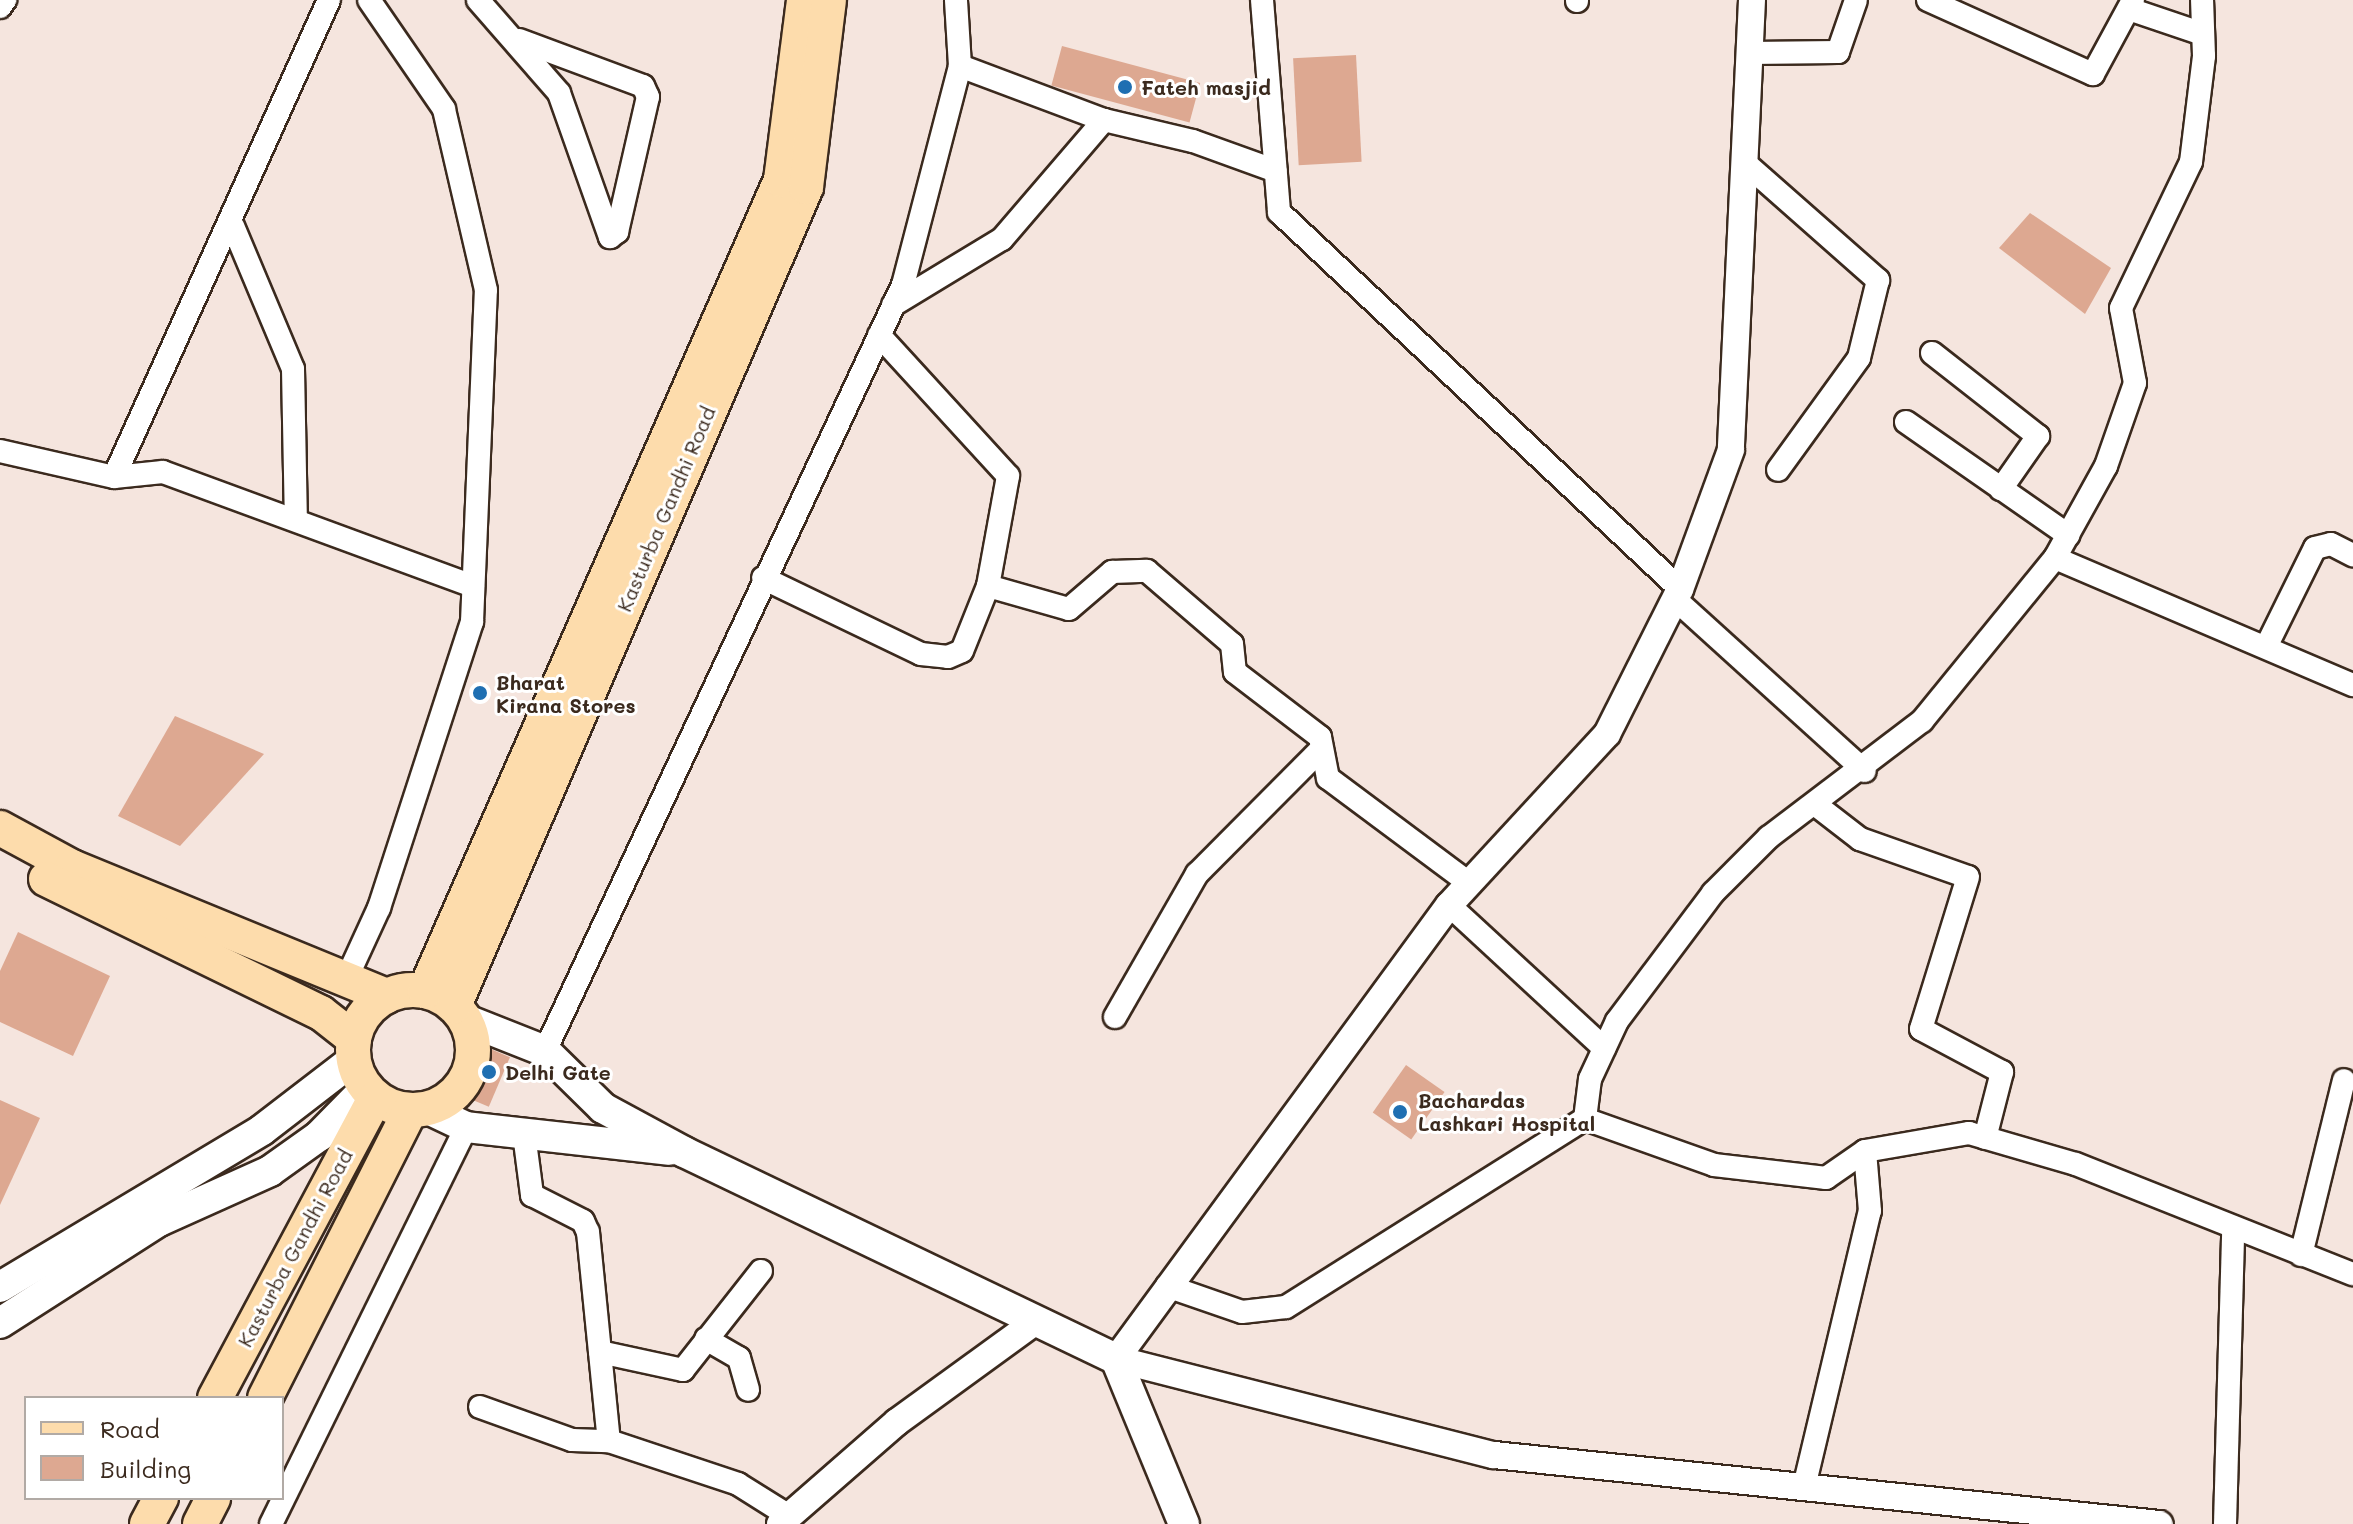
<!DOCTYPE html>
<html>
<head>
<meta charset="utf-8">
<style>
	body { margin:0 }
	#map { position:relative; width:2353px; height:1524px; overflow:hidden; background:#f5e5de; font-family:Mali,sans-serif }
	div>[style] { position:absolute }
	.building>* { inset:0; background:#dda891; transform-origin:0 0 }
	.roads { filter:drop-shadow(2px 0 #3b2a1e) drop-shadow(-2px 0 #3b2a1e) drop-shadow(0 2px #3b2a1e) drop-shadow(0 -2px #3b2a1e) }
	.minor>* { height:22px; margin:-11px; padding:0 11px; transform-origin:11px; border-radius:11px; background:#fff }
	.tertiary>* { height:26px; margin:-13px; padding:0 13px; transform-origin:13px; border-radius:13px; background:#fff }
	.secondary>* { height:30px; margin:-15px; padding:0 15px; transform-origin:15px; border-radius:15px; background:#fff }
	.primary>* { height:34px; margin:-17px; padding:0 17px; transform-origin:17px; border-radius:17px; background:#fddcac }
	.primary>.ring { margin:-17px; padding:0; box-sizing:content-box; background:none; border:34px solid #fddcac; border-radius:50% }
	.dots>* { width:22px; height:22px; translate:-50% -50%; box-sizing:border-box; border:4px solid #fff; border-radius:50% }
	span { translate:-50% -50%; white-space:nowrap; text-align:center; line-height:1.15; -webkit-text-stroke:6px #fff; paint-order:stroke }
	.poi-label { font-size:20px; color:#3b2a1e; font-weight:700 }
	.left { translate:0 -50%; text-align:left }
	.street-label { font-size:20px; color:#3b2a1e }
	.legend { position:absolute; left:24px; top:1396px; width:260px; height:104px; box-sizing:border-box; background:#fff; border:2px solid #b1aaa5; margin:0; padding:10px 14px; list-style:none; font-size:24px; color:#3b2a1e }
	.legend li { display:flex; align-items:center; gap:16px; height:40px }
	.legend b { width:40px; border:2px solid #b1aaa5 }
</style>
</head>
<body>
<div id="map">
	<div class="building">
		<div style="left:1062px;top:46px;width:143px;height:41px;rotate:15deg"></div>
		<div style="left:1356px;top:55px;width:107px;height:63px;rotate:87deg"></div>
		<div style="clip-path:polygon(2030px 213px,2111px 268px,2085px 314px,1999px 248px)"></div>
		<div style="clip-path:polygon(175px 716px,264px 754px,180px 846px,118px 816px)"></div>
		<div style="clip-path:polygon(18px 932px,110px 976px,73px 1056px,0 1022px,0 971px)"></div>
		<div style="left:486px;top:1047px;width:26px;height:54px;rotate:23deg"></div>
		<div style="left:1406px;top:1065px;width:47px;height:58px;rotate:35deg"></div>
		<div style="clip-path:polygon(0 1100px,40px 1118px,0 1205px)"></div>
	</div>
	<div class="roads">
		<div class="minor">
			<div style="left:478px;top:0;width:123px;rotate:48.9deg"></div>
			<div style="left:559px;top:93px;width:153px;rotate:70.5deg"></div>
			<div style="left:610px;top:237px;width:9px;rotate:-36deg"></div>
			<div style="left:617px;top:232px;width:139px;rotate:-77.1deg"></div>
			<div style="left:648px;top:97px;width:12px;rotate:-114deg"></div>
			<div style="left:643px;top:86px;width:132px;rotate:-159.6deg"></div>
			<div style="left:1262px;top:0;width:213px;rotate:85.4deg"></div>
			<div style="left:1279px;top:212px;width:550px;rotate:43.23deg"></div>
			<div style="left:1928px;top:0;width:181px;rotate:24.2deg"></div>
			<div style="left:2093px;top:74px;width:84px;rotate:-61.6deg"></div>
			<div style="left:1577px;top:1px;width:1px;rotate:-90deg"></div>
			<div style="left:0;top:7px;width:9px;rotate:-54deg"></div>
			<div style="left:2129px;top:9px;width:78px;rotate:18.7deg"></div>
			<div style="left:1749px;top:53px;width:89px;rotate:-0.6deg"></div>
			<div style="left:1838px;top:52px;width:55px;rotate:-70.9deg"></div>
			<div style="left:960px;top:66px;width:154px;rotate:20.6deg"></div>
			<div style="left:1744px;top:162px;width:179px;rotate:41.4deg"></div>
			<div style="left:1878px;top:280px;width:80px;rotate:103.7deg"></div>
			<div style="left:1859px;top:358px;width:138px;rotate:125.9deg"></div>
			<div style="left:233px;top:226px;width:155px;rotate:67.2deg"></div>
			<div style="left:293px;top:369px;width:151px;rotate:88.9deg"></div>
			<div style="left:893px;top:305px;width:127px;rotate:-31.2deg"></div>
			<div style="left:1002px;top:239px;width:157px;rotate:-49.4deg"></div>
			<div style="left:1104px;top:120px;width:91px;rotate:13.3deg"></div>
			<div style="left:1193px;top:141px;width:88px;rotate:19.9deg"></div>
			<div style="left:879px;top:335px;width:191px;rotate:47.5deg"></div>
			<div style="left:1008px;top:476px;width:112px;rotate:100.3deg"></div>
			<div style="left:1932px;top:353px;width:135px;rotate:38.1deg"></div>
			<div style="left:2038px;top:436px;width:65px;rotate:124.9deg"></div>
			<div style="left:1906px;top:422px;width:198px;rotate:34.9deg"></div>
			<div style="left:0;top:451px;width:117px;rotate:12.8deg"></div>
			<div style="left:114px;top:477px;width:49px;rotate:-5.8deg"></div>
			<div style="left:163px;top:472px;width:330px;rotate:20.2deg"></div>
			<div style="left:114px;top:477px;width:523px;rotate:-65.74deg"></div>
			<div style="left:2055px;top:558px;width:324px;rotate:23.1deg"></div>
			<div style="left:763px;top:578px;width:175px;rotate:25.7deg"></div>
			<div style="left:921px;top:654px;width:27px;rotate:6deg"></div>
			<div style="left:948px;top:657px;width:15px;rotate:-23deg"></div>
			<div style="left:962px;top:651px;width:70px;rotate:-68.2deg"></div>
			<div style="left:988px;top:586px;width:84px;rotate:15.9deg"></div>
			<div style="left:1069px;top:609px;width:57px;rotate:-40.7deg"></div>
			<div style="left:1112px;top:572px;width:35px;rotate:-2deg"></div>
			<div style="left:1147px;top:571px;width:112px;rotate:40.7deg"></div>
			<div style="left:1232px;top:644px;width:28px;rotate:84deg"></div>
			<div style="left:1235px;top:672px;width:107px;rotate:37.4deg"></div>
			<div style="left:1320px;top:737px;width:42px;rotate:79deg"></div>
			<div style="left:1328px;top:778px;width:176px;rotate:36.7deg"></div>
			<div style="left:1675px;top:599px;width:256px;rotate:42.2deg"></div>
			<div style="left:2267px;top:645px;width:108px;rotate:-63.7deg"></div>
			<div style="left:2315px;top:548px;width:16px;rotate:-14deg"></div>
			<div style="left:2331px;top:544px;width:25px;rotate:27deg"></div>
			<div style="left:1816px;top:805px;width:56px;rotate:37.7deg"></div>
			<div style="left:1860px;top:839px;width:114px;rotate:19.4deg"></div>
			<div style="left:1968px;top:877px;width:159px;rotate:107.2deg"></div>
			<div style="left:1921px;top:1029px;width:92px;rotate:28deg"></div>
			<div style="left:2002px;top:1072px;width:68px;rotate:104.4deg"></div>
			<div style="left:1449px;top:905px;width:211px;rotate:42.7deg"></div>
			<div style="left:344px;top:984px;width:84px;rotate:-65.3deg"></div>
			<div style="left:379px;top:908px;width:301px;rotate:-72deg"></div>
			<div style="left:472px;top:622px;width:332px;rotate:-87.6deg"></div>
			<div style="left:486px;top:290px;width:186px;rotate:-103.1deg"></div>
			<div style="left:444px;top:109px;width:132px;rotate:-124.5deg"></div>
			<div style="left:1115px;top:1017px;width:165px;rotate:-60.2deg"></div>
			<div style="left:1197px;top:874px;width:172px;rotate:-45.2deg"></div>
			<div style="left:545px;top:1051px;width:846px;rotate:-64.95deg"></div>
			<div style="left:903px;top:285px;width:226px;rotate:-75.4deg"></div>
			<div style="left:960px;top:66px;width:66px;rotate:-93.5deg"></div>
			<div style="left:1585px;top:1119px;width:137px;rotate:19.6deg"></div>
			<div style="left:1714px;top:1165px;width:113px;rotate:6.6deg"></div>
			<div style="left:1826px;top:1178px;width:47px;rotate:-34.7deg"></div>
			<div style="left:1865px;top:1151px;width:106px;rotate:-9.8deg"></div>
			<div style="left:1969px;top:1133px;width:111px;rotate:16.2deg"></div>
			<div style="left:2076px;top:1164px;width:298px;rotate:21.7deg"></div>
			<div style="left:524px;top:1134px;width:62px;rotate:82.5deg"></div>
			<div style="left:532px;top:1195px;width:57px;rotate:27deg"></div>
			<div style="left:583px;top:1221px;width:12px;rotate:66deg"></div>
			<div style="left:588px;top:1232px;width:210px;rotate:84.3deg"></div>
			<div style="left:609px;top:1441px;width:136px;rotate:18.4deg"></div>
			<div style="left:738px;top:1484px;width:60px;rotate:32.1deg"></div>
			<div style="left:2301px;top:1255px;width:180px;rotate:-76.2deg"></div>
			<div style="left:1167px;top:1286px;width:79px;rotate:19.1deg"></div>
			<div style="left:1242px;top:1312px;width:44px;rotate:-6.5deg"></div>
			<div style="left:1286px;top:1307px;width:353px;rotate:-32.2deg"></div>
			<div style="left:1585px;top:1119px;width:40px;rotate:-82.9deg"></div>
			<div style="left:1590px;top:1079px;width:64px;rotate:-65deg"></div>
			<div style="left:1617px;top:1021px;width:160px;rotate:-53.1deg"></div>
			<div style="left:1713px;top:893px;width:79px;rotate:-45deg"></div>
			<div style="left:1769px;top:837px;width:192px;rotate:-37.2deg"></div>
			<div style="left:1922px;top:721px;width:210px;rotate:-50.8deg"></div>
			<div style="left:2055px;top:558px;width:105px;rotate:-61deg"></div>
			<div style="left:2106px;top:466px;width:88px;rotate:-70.7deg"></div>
			<div style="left:2135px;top:383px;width:76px;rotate:-100.6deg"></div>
			<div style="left:2121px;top:308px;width:162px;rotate:-64.4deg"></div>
			<div style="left:2191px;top:162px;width:107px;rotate:-83deg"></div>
			<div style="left:2204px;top:56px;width:56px;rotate:-92deg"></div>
			<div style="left:706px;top:1339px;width:38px;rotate:30deg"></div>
			<div style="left:739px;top:1358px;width:33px;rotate:74deg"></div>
			<div style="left:600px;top:1352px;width:85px;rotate:12.2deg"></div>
			<div style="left:683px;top:1370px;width:126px;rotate:-51.8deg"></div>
			<div style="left:480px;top:1407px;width:98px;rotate:19.7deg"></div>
			<div style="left:572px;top:1440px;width:37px;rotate:2deg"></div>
			<div style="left:1804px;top:1487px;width:284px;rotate:-76.6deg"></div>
			<div style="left:1870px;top:1211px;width:60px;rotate:-94.8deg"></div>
			<div style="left:271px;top:1524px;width:442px;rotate:-63.8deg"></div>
			<div style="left:2225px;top:1524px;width:294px;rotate:-88.4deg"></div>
		</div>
		<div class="tertiary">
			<div style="left:1752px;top:0;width:450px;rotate:92.7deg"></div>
			<div style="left:1731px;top:450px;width:148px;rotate:110.1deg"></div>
			<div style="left:1680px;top:589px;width:162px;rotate:116.7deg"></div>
			<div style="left:1607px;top:734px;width:233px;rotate:132.7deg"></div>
			<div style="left:1449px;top:905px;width:563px;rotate:126.26deg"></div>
			<div style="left:1116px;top:1359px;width:390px;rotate:14.3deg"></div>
			<div style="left:1494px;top:1455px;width:669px;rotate:5.92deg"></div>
			<div style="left:780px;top:1524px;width:155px;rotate:-41.1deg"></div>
			<div style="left:897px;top:1422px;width:172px;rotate:-36deg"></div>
		</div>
		<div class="secondary">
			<div style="left:464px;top:1019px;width:87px;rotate:21.6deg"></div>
			<div style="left:545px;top:1051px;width:81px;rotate:44.5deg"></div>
			<div style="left:603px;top:1108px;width:92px;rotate:28.5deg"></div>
			<div style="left:684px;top:1152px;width:479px;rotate:25.6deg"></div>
			<div style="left:1116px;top:1359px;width:178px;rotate:67.6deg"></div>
			<div style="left:428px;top:1109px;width:42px;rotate:25.3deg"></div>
			<div style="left:466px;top:1127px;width:205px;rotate:6.4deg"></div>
			<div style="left:0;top:1287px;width:305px;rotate:-30.9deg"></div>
			<div style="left:262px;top:1130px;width:115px;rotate:-37.6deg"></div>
			<div style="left:0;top:1323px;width:189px;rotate:-32.7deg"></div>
			<div style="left:159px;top:1221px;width:122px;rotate:-24.2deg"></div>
			<div style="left:270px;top:1171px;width:60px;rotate:-35.5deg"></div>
			<div style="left:319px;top:1136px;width:67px;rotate:-45.6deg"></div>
		</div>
		<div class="primary">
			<div style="left:0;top:828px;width:82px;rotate:28.4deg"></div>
			<div style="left:72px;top:867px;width:340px;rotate:22.3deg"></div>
			<div style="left:46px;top:879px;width:306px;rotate:26deg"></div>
			<div style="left:321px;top:1013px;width:42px;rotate:38.2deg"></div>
			<div class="ring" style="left:353px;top:990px;width:86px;height:86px"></div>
			<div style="left:425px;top:991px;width:886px;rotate:-66.3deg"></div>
			<div style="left:781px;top:180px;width:181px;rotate:-82.7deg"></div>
			<div style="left:454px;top:1006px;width:891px;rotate:-66.74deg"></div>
			<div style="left:806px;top:187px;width:188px;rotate:-83deg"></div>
			<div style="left:215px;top:1398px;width:340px;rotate:-61.9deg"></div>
			<div style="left:265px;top:1398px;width:322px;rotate:-63.2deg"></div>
			<div style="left:147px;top:1524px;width:30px;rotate:-62deg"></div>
			<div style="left:200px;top:1524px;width:29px;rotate:-63deg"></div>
		</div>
	</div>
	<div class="dots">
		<div style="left:1125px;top:87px;background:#1f6fb2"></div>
		<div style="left:480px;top:693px;background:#1f6fb2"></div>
		<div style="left:489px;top:1072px;background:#1f6fb2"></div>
		<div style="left:1400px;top:1112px;background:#1f6fb2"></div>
	</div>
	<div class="poi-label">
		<span class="left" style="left:1141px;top:87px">Fateh masjid</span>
		<span class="left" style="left:496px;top:694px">Bharat<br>Kirana Stores</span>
		<span class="left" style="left:505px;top:1072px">Delhi Gate</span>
		<span class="left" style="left:1418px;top:1112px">Bachardas<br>Lashkari Hospital</span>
	</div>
	<div class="street-label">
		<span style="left:666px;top:509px;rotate:-67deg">Kasturba Gandhi Road</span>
		<span style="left:295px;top:1248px;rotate:-62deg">Kasturba Gandhi Road</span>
	</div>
	<ul class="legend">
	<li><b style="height:10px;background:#fddcac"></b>Road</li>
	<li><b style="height:22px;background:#dda891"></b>Building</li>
	</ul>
</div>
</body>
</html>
